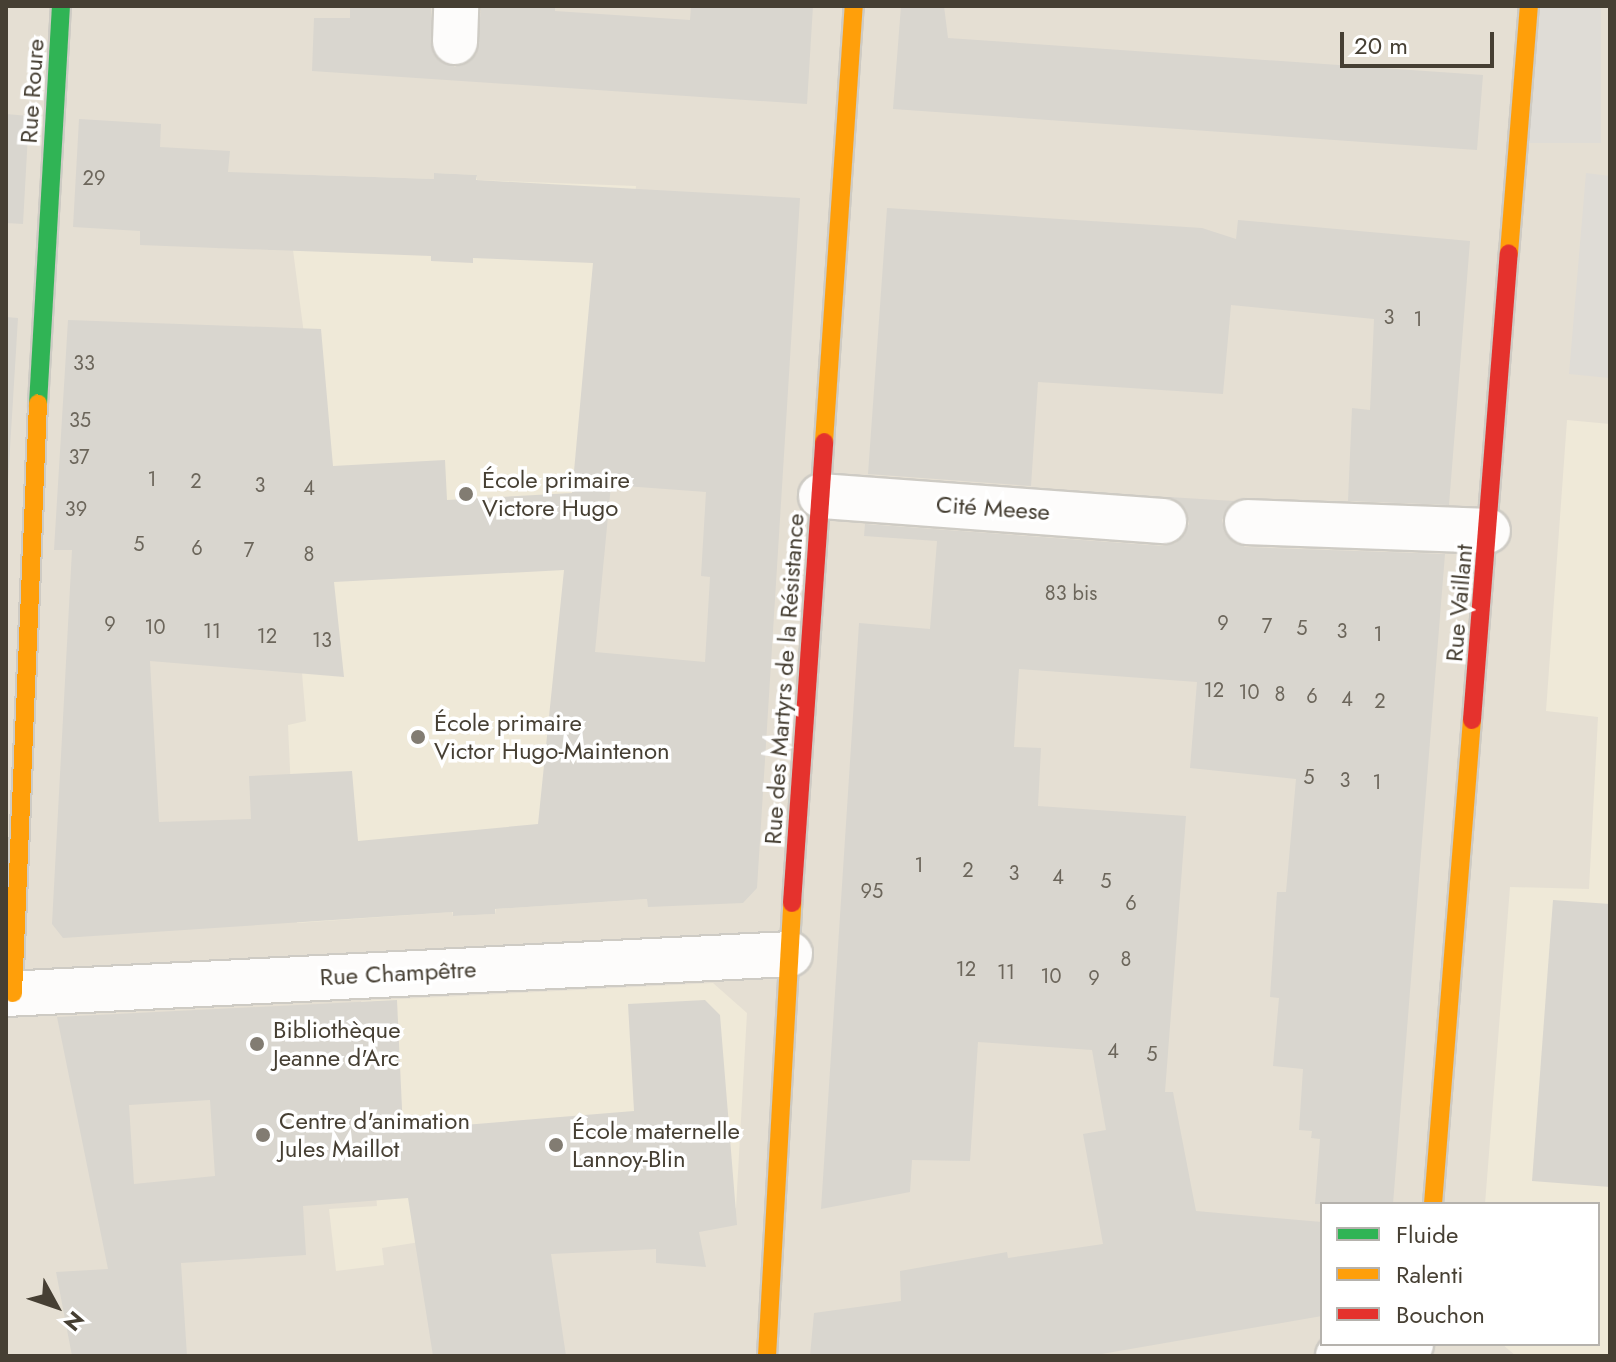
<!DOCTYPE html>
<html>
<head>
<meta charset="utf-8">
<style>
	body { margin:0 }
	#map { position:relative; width:1616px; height:1362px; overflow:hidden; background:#f0ede6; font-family:Jost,sans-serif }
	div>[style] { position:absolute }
	.residential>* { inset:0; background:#e5dfd3 }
	.education>* { inset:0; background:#efe9d8 }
	.parking>* { inset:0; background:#dfdcd6; transform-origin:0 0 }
	.building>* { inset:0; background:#d9d6cf }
	.roads { filter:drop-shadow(2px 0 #cecbc4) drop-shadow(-2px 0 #cecbc4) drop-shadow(0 2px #cecbc4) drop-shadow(0 -2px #cecbc4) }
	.street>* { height:44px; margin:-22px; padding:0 22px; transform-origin:22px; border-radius:22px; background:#fdfcfb }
	.fast>* { height:18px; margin:-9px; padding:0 9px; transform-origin:9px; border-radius:9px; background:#30b455 }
	.slow>* { height:18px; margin:-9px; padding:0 9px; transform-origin:9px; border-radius:9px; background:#ff9f0a }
	.jam>* { height:18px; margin:-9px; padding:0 9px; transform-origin:9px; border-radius:9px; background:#e5322d }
	.dots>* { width:22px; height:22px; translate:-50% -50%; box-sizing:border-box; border:4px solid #fff; border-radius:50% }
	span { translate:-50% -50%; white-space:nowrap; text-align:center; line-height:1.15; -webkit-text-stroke:7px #fff; paint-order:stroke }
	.number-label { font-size:20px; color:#6c665b }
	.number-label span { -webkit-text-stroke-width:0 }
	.street-label { font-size:24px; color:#463f33 }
	.poi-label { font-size:24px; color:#463f33 }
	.left { translate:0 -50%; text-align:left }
	.frame { position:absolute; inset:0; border:8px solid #463f33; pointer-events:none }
	.legend { position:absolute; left:1320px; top:1202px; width:280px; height:144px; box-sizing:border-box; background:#fff; border:2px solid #b5b2ad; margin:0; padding:10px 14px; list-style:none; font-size:24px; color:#463f33 }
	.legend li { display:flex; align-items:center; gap:16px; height:40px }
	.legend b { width:40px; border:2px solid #b5b2ad }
	.north { position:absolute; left:16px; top:1266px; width:80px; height:80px; -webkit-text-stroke:6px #fff; paint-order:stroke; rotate:130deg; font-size:22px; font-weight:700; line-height:32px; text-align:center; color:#463f33 }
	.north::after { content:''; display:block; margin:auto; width:28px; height:36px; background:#463f33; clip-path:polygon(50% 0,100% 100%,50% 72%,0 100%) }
	.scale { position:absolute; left:1340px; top:32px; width:154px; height:36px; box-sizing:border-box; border:4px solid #463f33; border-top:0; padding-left:10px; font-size:24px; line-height:28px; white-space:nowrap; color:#463f33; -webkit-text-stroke:6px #fff; paint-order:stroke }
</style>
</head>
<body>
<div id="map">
	<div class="residential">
		<div style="clip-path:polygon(evenodd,6px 6px,1610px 6px,1610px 1356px,6px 1356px,6px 6px,1322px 1204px,1598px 1204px,1598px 1344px,1322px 1344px,1322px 1204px)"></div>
	</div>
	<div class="education">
		<div style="clip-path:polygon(434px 173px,477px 175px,477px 180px,636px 186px,586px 747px,644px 752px,647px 899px,496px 909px,495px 914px,453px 916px,452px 912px,297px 923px,288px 725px,306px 721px,302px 673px,315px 418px,283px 174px,434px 179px)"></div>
		<div style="clip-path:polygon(1567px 420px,1610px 424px,1610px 1356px,1516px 1356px,1502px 1344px,1598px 1344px,1598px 1204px,1485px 1204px,1510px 887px,1589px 889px,1598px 717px,1546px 711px)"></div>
		<div style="clip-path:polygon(713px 983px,747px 1013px,736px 1208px,445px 1238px,382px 1248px,384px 1265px,336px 1271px,329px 1209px,377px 1206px,361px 1001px)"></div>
	</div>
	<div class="parking">
		<div style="left:1529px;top:6px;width:72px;height:137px"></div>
		<div style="clip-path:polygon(1586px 173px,1610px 176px,1610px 378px,1569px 374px)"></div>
	</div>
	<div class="building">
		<div style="clip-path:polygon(350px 6px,431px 6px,433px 53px,455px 67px,477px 54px,481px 6px,555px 6px,555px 11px,690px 20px,691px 6px,813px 6px,807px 104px,312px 71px,314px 18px,350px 18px)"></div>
		<div style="clip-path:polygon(901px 6px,944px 6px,948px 38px,1483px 75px,1477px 150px,893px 109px)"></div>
		<div style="clip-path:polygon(6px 114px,29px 116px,23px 224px,6px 223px)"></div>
		<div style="clip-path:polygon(evenodd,79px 119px,161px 124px,160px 147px,230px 151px,228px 172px,434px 179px,434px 173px,477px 175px,476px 180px,800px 198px,757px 888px,743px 903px,648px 907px,647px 899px,495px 909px,495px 914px,453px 916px,453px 912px,63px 938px,52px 924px,72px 550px,54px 550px,68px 320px,321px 329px,333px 466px,445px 460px,447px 500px,572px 493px,593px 263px,473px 258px,473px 263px,431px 261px,431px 256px,140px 245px,140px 231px,73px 227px,79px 119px,611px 485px,706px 492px,701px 576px,710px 577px,705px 662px,595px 652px,611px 485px,79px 119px,564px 570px,538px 824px,358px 841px,352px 771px,249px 776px,251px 819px,159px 822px,150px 661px,344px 677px,334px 582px,564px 570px)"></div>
		<div style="clip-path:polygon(887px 208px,1202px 228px,1236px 239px,1238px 220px,1470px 241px,1449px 505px,1348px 501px,1352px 408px,1370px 410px,1374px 319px,1231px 305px,1223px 394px,1038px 382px,1031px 486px,868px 474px)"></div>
		<div style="clip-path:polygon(6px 317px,18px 318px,6px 514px)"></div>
		<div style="clip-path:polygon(1168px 497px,1234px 501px,1222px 520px,1225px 533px,1245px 547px,1445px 554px,1393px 1204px,1315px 1204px,1320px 1139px,1311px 1138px,1312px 1131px,1299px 1130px,1303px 1069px,1273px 1066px,1279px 998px,1270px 997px,1277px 892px,1286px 892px,1296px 779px,1190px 768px,1197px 682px,1019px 669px,1014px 747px,1041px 748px,1038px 806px,1186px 816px,1165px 1092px,1173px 1092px,1196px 1211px,1322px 1222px,1322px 1316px,1090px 1356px,810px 1356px,814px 1313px,901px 1301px,900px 1271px,1007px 1252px,1008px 1258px,1103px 1244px,1083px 1134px,1106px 1130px,1092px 1050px,978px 1042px,970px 1161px,912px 1160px,910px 1192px,821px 1209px,859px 623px,930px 629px,937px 541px,864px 536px,865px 524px,1163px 546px,1176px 543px,1189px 524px,1186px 509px)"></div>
		<div style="clip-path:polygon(1553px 900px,1610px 904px,1610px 1187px,1532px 1181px)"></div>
		<div style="clip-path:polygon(evenodd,397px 1000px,403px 1130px,634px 1111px,628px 1004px,705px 1000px,720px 1015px,737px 1225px,699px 1232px,706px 1267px,656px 1263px,656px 1249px,551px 1254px,566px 1356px,433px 1356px,408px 1198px,303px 1206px,306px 1255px,181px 1263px,187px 1356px,72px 1356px,56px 1272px,108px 1269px,57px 1017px,397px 1000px,210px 1100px,215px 1176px,134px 1184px,129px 1105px,210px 1100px)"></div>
	</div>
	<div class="roads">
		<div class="street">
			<div style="left:455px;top:42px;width:36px;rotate:-88deg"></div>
			<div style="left:821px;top:496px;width:344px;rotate:4.2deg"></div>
			<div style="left:1247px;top:522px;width:241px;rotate:2.1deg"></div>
			<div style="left:6px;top:994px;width:785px;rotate:-2.92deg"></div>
			<div style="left:1338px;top:1356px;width:74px;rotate:-9.3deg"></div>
		</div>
		<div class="fast">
			<div style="left:38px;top:404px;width:399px;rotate:-86.7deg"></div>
		</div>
		<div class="slow">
			<div style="left:1509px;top:253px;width:248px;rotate:-85.4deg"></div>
			<div style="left:824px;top:442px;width:437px;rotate:-86.1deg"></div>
			<div style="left:13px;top:993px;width:590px;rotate:-87.57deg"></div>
			<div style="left:1433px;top:1204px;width:486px;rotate:-85.4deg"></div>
			<div style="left:767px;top:1356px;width:454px;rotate:-86.8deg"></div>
		</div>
		<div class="jam">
			<div style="left:1472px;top:720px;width:468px;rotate:-85.5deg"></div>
			<div style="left:792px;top:903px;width:462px;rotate:-86deg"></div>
		</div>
	</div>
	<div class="dots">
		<div style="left:466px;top:494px;background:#827c72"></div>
		<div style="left:418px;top:737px;background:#827c72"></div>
		<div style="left:257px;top:1044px;background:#827c72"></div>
		<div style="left:263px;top:1135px;background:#827c72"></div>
		<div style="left:556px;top:1145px;background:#827c72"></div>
	</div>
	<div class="number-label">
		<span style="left:94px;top:178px">29</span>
		<span style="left:1389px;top:317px">3</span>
		<span style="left:1418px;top:319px">1</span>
		<span style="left:84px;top:363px">33</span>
		<span style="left:80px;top:420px">35</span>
		<span style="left:79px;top:457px">37</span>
		<span style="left:152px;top:479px">1</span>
		<span style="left:196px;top:481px">2</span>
		<span style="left:260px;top:485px">3</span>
		<span style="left:309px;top:488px">4</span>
		<span style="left:76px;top:509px">39</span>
		<span style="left:139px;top:544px">5</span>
		<span style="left:197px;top:548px">6</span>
		<span style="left:249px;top:550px">7</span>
		<span style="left:309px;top:554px">8</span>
		<span style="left:1071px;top:593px">83 bis</span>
		<span style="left:1223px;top:623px">9</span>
		<span style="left:110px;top:624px">9</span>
		<span style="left:1267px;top:626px">7</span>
		<span style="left:155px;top:627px">10</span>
		<span style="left:1302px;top:628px">5</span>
		<span style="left:212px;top:631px">11</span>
		<span style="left:1342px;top:631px">3</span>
		<span style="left:1378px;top:634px">1</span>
		<span style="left:267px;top:636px">12</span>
		<span style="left:322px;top:640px">13</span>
		<span style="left:1214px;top:690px">12</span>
		<span style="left:1249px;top:692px">10</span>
		<span style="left:1280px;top:694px">8</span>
		<span style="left:1312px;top:696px">6</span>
		<span style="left:1347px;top:699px">4</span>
		<span style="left:1380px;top:701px">2</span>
		<span style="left:1309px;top:777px">5</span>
		<span style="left:1345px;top:780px">3</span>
		<span style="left:1377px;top:782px">1</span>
		<span style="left:919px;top:865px">1</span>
		<span style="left:968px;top:870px">2</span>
		<span style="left:1014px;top:873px">3</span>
		<span style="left:1058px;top:877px">4</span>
		<span style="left:1106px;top:881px">5</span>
		<span style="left:872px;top:891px">95</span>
		<span style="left:1131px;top:903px">6</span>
		<span style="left:1126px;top:959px">8</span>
		<span style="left:966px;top:969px">12</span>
		<span style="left:1006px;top:972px">11</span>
		<span style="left:1051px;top:976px">10</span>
		<span style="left:1094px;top:978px">9</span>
		<span style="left:1113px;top:1051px">4</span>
		<span style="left:1152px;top:1054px">5</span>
	</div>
	<div class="street-label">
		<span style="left:32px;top:91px;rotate:-86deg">Rue Roure</span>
		<span style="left:993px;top:508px;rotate:4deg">Cité Meese</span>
		<span style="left:1459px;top:603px;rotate:-85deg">Rue Vaillant</span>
		<span style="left:784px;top:679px;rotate:-86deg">Rue des Martyrs de la Résistance</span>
		<span style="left:398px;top:973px;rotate:-3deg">Rue Champêtre</span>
	</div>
	<div class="poi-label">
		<span class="left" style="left:482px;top:494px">École primaire<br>Victore Hugo</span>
		<span class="left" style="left:434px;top:737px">École primaire<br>Victor Hugo-Maintenon</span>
		<span class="left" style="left:273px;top:1044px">Bibliothèque<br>Jeanne d'Arc</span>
		<span class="left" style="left:279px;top:1135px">Centre d'animation<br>Jules Maillot</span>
		<span class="left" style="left:572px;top:1145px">École maternelle<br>Lannoy-Blin</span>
	</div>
	<div class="frame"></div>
	<ul class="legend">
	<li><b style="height:10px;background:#30b455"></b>Fluide</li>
	<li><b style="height:10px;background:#ff9f0a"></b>Ralenti</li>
	<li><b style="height:10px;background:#e5322d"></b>Bouchon</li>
	</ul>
	<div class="north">N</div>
	<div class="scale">20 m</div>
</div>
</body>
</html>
